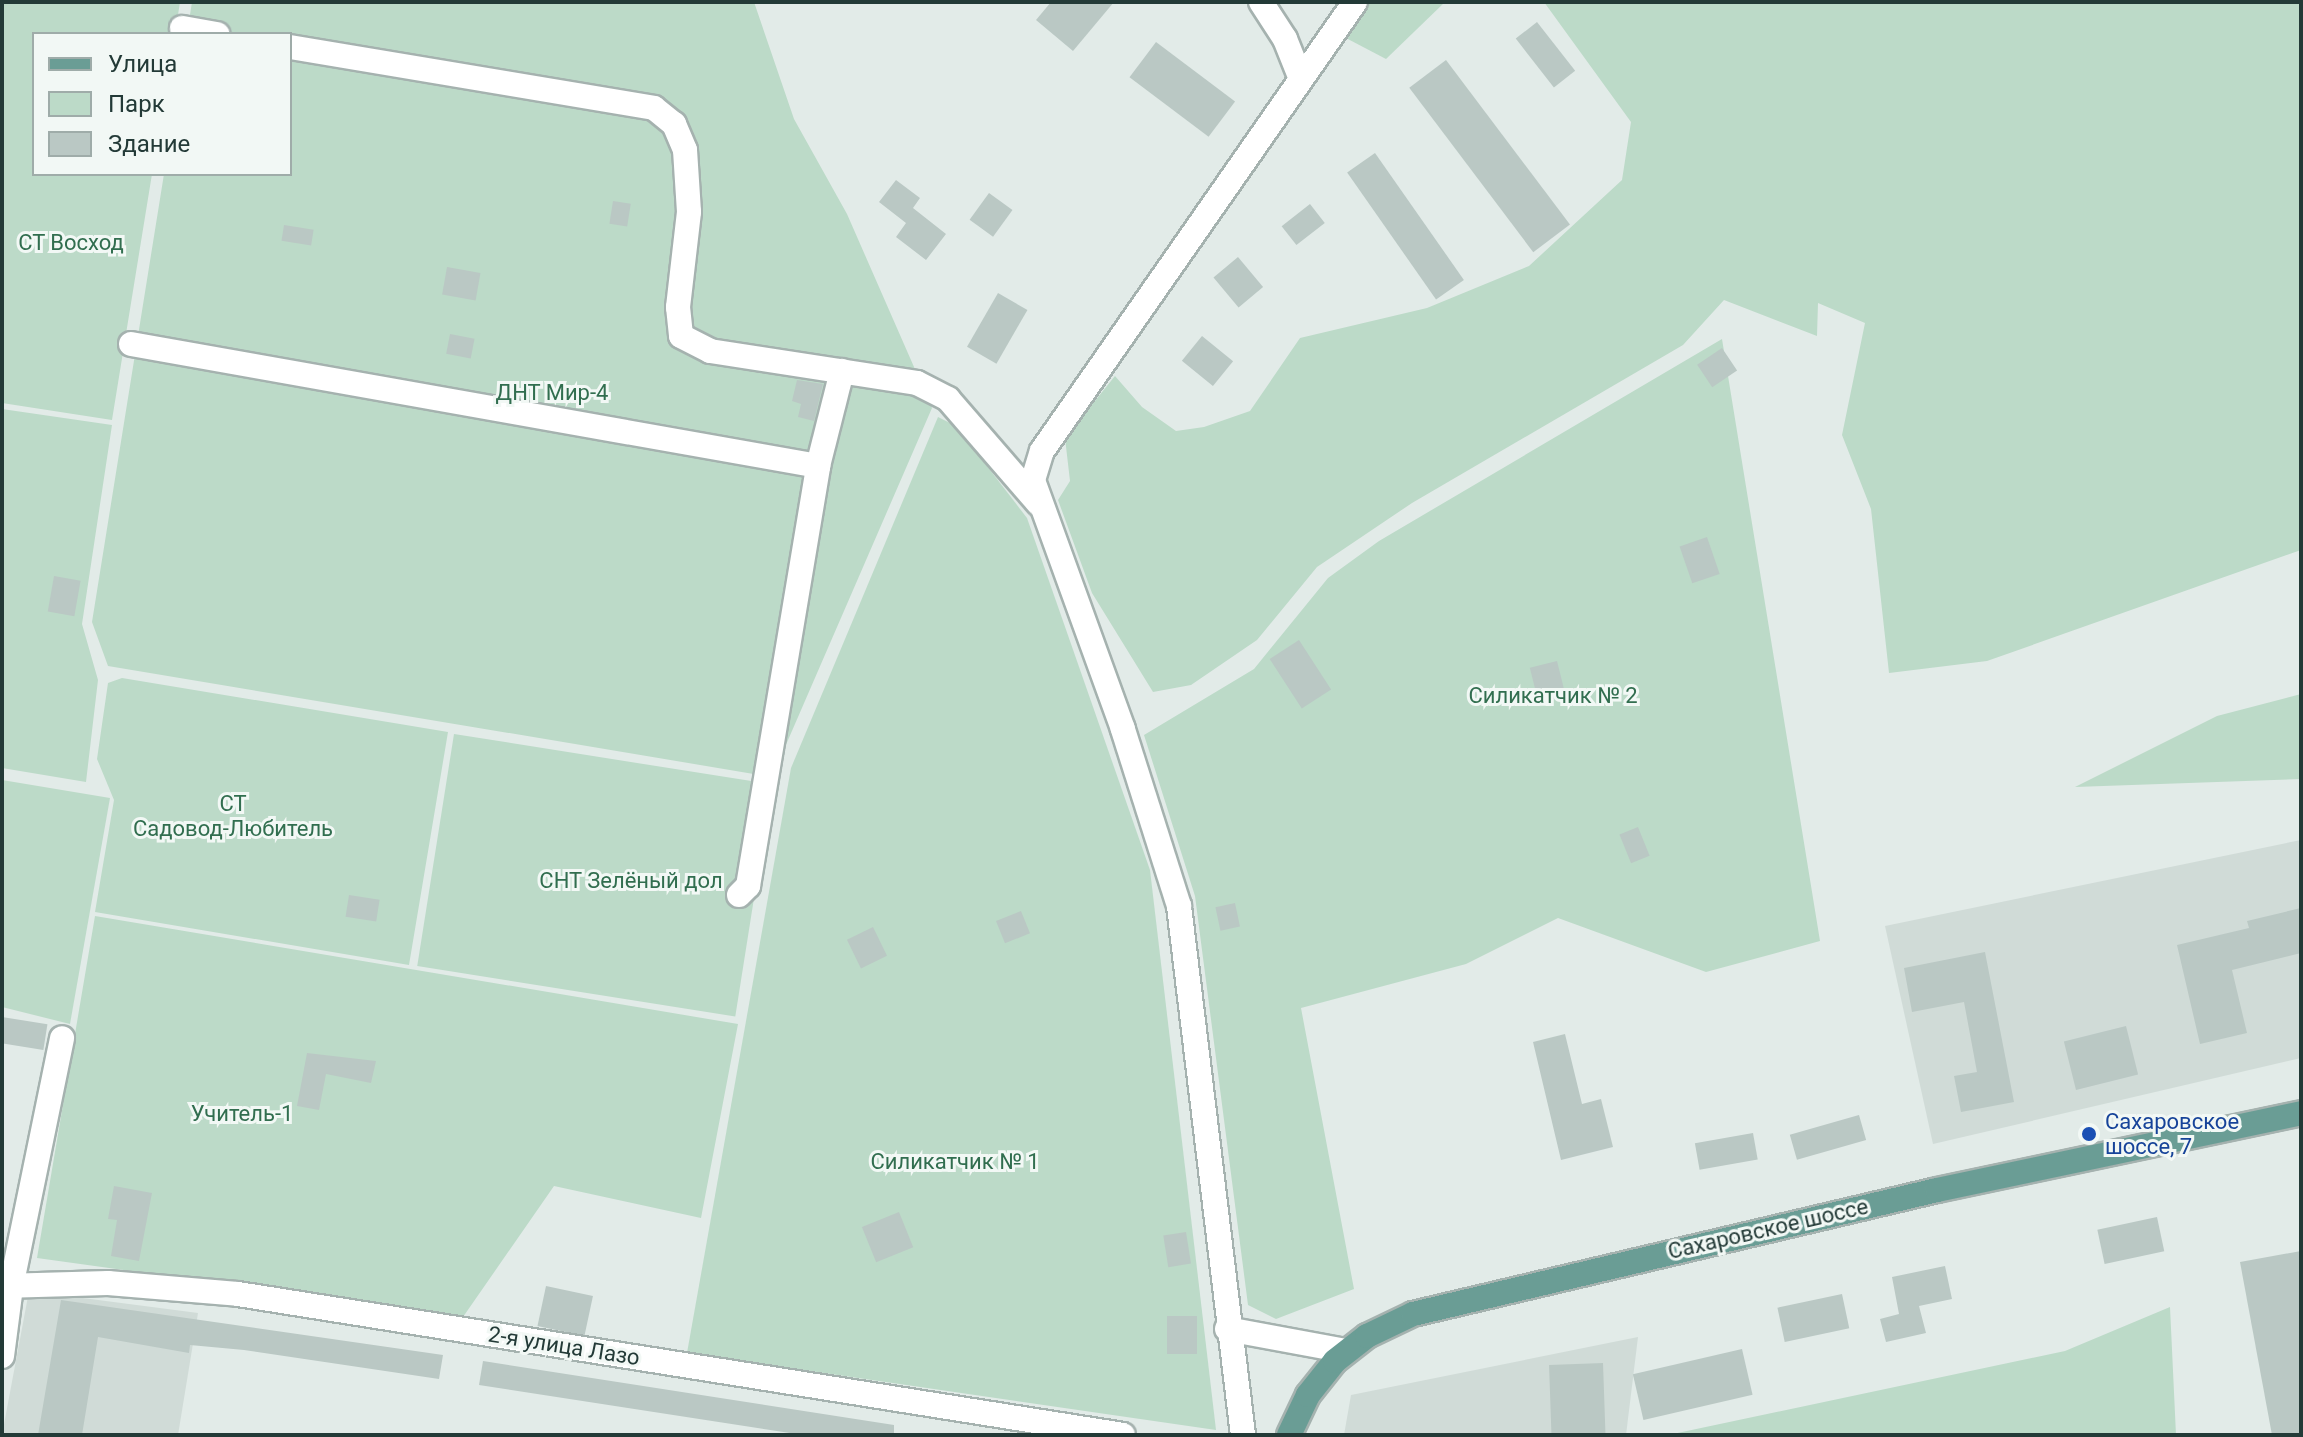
<!DOCTYPE html>
<html>
<head>
<meta charset="utf-8">
<style>
	body { margin:0 }
	#map { position:relative; width:2303px; height:1437px; overflow:hidden; background:#e2ebe8; font-family:Roboto,sans-serif }
	div>[style] { position:absolute }
	.built>* { inset:0; background:#d0dbd7 }
	.green>* { inset:0; background:#bcdac8; transform-origin:0 0 }
	.building>* { inset:0; background:#bac8c4; transform-origin:0 0 }
	.roads { filter:drop-shadow(2px 0 #a5b2af) drop-shadow(-2px 0 #a5b2af) drop-shadow(0 2px #a5b2af) drop-shadow(0 -2px #a5b2af) }
	.minor>* { height:24px; margin:-12px; padding:0 12px; transform-origin:12px; border-radius:12px; background:#fff }
	.major>* { height:24px; margin:-12px; padding:0 12px; transform-origin:12px; border-radius:12px; background:#6a9d95 }
	.dots>* { width:22px; height:22px; translate:-50% -50%; box-sizing:border-box; border:4px solid #f2f8f5; border-radius:50% }
	span { translate:-50% -50%; white-space:nowrap; text-align:center; line-height:1.15; -webkit-text-stroke:6px #f2f8f5; paint-order:stroke }
	.park-label { font-size:22px; color:#316e4f }
	.transit-label { font-size:22px; color:#164399 }
	.left { translate:0 -50%; text-align:left }
	.street-label { font-size:22px; color:#233a37 }
	.frame { position:absolute; inset:0; border:4px solid #233a37; pointer-events:none }
	.legend { position:absolute; left:32px; top:32px; width:260px; height:144px; box-sizing:border-box; background:#f2f8f5; border:2px solid #9faca9; margin:0; padding:10px 14px; list-style:none; font-size:24px; color:#233a37 }
	.legend li { display:flex; align-items:center; gap:16px; height:40px }
	.legend b { width:40px; border:2px solid #9faca9 }
</style>
</head>
<body>
<div id="map">
	<div class="built">
		<div style="clip-path:polygon(2301px 840px,2301px 1058px,1933px 1144px,1885px 926px)"></div>
		<div style="clip-path:polygon(29px 1291px,198px 1313px,178px 1435px,2px 1435px)"></div>
		<div style="clip-path:polygon(1638px 1337px,1626px 1435px,1344px 1435px,1351px 1395px)"></div>
	</div>
	<div class="green">
		<div style="clip-path:polygon(2px 2px,180px 2px,175px 34px,34px 34px,34px 174px,152px 174px,112px 420px,2px 403px)"></div>
		<div style="clip-path:polygon(192px 2px,754px 2px,794px 119px,847px 214px,932px 408px,772px 777px,108px 666px,92px 622px,164px 174px,290px 174px,290px 34px,187px 34px)"></div>
		<div style="clip-path:polygon(1369px 2px,1445px 2px,1386px 59px,1344px 37px)"></div>
		<div style="clip-path:polygon(1544px 2px,2301px 2px,2301px 550px,1987px 661px,1889px 673px,1871px 509px,1842px 435px,1865px 323px,1818px 303px,1817px 336px,1724px 300px,1683px 345px,1412px 503px,1317px 567px,1257px 640px,1191px 685px,1153px 692px,1092px 593px,1058px 500px,1070px 481px,1065px 438px,1115px 376px,1142px 407px,1176px 431px,1204px 427px,1250px 411px,1300px 338px,1427px 308px,1529px 266px,1622px 180px,1631px 122px)"></div>
		<div style="clip-path:polygon(1722px 339px,1820px 941px,1706px 972px,1558px 918px,1466px 964px,1301px 1008px,1354px 1289px,1276px 1319px,1248px 1305px,1195px 896px,1144px 735px,1254px 669px,1328px 578px,1379px 541px)"></div>
		<div style="clip-path:polygon(2px 409px,112px 425px,82px 624px,98px 680px,86px 782px,2px 768px)"></div>
		<div style="clip-path:polygon(938px 417px,956px 426px,1027px 518px,1150px 870px,1216px 1430px,687px 1353px,791px 768px)"></div>
		<div style="clip-path:polygon(122px 678px,448px 732px,409px 965px,95px 912px,114px 800px,97px 759px,108px 683px)"></div>
		<div style="clip-path:polygon(2301px 694px,2301px 779px,2075px 787px,2217px 716px)"></div>
		<div style="left:454px;top:734px;width:322px;height:235px;rotate:9deg"></div>
		<div style="clip-path:polygon(2px 780px,110px 798px,70px 1024px,2px 1007px)"></div>
		<div style="clip-path:polygon(95px 916px,738px 1024px,701px 1218px,554px 1186px,463px 1317px,37px 1258px)"></div>
		<div style="clip-path:polygon(2170px 1307px,2176px 1435px,1668px 1435px,2065px 1351px)"></div>
	</div>
	<div class="building">
		<div style="clip-path:polygon(1051px 2px,1114px 2px,1073px 51px,1036px 20px)"></div>
		<div style="left:1537px;top:22px;width:62px;height:27px;rotate:52deg"></div>
		<div style="left:1156px;top:42px;width:99px;height:44px;rotate:37deg"></div>
		<div style="left:1446px;top:60px;width:206px;height:46px;rotate:53deg"></div>
		<div style="left:1375px;top:153px;width:155px;height:34px;rotate:55deg"></div>
		<div style="clip-path:polygon(896px 180px,920px 198px,913px 208px,946px 234px,926px 260px,896px 237px,906px 223px,879px 202px)"></div>
		<div style="left:989px;top:193px;width:29px;height:33px;rotate:36deg"></div>
		<div style="left:613px;top:201px;width:18px;height:23px;rotate:9deg"></div>
		<div style="left:1310px;top:204px;width:24px;height:36px;rotate:52deg"></div>
		<div style="left:284px;top:225px;width:30px;height:16px;rotate:9deg"></div>
		<div style="left:1238px;top:257px;width:39px;height:32px;rotate:50deg"></div>
		<div style="left:447px;top:267px;width:34px;height:28px;rotate:10deg"></div>
		<div style="left:998px;top:293px;width:34px;height:62px;rotate:30deg"></div>
		<div style="left:450px;top:334px;width:25px;height:20px;rotate:11deg"></div>
		<div style="left:1202px;top:336px;width:40px;height:32px;rotate:39deg"></div>
		<div style="left:1722px;top:348px;width:27px;height:30px;rotate:56deg"></div>
		<div style="clip-path:polygon(797px 380px,823px 384px,814px 421px,798px 417px,801px 404px,792px 401px)"></div>
		<div style="left:1707px;top:537px;width:39px;height:29px;rotate:71deg"></div>
		<div style="left:54px;top:576px;width:27px;height:36px;rotate:10deg"></div>
		<div style="left:1299px;top:640px;width:59px;height:35px;rotate:57deg"></div>
		<div style="left:1557px;top:661px;width:36px;height:28px;rotate:76deg"></div>
		<div style="left:1638px;top:827px;width:31px;height:20px;rotate:68deg"></div>
		<div style="left:349px;top:895px;width:31px;height:22px;rotate:9deg"></div>
		<div style="left:1235px;top:903px;width:24px;height:20px;rotate:78deg"></div>
		<div style="clip-path:polygon(2301px 908px,2301px 953px,2232px 970px,2247px 1033px,2200px 1044px,2177px 945px,2249px 928px,2247px 921px)"></div>
		<div style="left:1021px;top:911px;width:24px;height:27px;rotate:68deg"></div>
		<div style="left:873px;top:927px;width:32px;height:29px;rotate:64deg"></div>
		<div style="clip-path:polygon(1985px 952px,2014px 1102px,1961px 1112px,1954px 1076px,1977px 1072px,1964px 1002px,1912px 1012px,1904px 968px)"></div>
		<div style="left:2px;top:1017px;width:46px;height:26px;rotate:9deg"></div>
		<div style="left:2126px;top:1026px;width:50px;height:64px;rotate:76deg"></div>
		<div style="clip-path:polygon(1565px 1034px,1582px 1104px,1601px 1099px,1613px 1147px,1561px 1160px,1533px 1042px)"></div>
		<div style="clip-path:polygon(307px 1053px,376px 1061px,371px 1083px,326px 1074px,319px 1110px,297px 1106px)"></div>
		<div style="left:1859px;top:1115px;width:26px;height:72px;rotate:74deg"></div>
		<div style="left:1753px;top:1133px;width:27px;height:59px;rotate:80deg"></div>
		<div style="clip-path:polygon(114px 1186px,152px 1193px,139px 1261px,111px 1256px,117px 1220px,108px 1219px)"></div>
		<div style="left:899px;top:1212px;width:38px;height:40px;rotate:68deg"></div>
		<div style="left:2157px;top:1217px;width:35px;height:61px;rotate:78deg"></div>
		<div style="left:1186px;top:1232px;width:32px;height:23px;rotate:81deg"></div>
		<div style="clip-path:polygon(2301px 1251px,2301px 1435px,2272px 1435px,2240px 1262px)"></div>
		<div style="clip-path:polygon(1945px 1266px,1952px 1299px,1919px 1306px,1926px 1333px,1886px 1342px,1880px 1319px,1899px 1314px,1892px 1277px)"></div>
		<div style="left:546px;top:1286px;width:48px;height:41px;rotate:12deg"></div>
		<div style="left:1842px;top:1294px;width:35px;height:66px;rotate:78deg"></div>
		<div style="clip-path:polygon(61px 1300px,443px 1355px,439px 1379px,244px 1350px,190px 1345px,189px 1353px,98px 1337px,82px 1435px,38px 1435px)"></div>
		<div style="left:1167px;top:1316px;width:30px;height:38px"></div>
		<div style="left:1742px;top:1349px;width:47px;height:112px;rotate:77deg"></div>
		<div style="clip-path:polygon(483px 1361px,894px 1425px,894px 1435px,803px 1435px,479px 1385px)"></div>
		<div style="left:1603px;top:1363px;width:72px;height:54px;rotate:88deg"></div>
	</div>
	<div class="roads">
		<div class="minor">
			<div style="left:1261px;top:2px;width:44px;rotate:57deg"></div>
			<div style="left:1285px;top:39px;width:43px;rotate:68.2deg"></div>
			<div style="left:182px;top:28px;width:36px;rotate:10deg"></div>
			<div style="left:290px;top:47px;width:369px;rotate:9.5deg"></div>
			<div style="left:654px;top:108px;width:26px;rotate:39deg"></div>
			<div style="left:674px;top:124px;width:28px;rotate:67deg"></div>
			<div style="left:685px;top:150px;width:62px;rotate:86.3deg"></div>
			<div style="left:689px;top:212px;width:96px;rotate:96.6deg"></div>
			<div style="left:678px;top:307px;width:29px;rotate:84deg"></div>
			<div style="left:681px;top:336px;width:33px;rotate:27deg"></div>
			<div style="left:710px;top:351px;width:209px;rotate:8.8deg"></div>
			<div style="left:917px;top:383px;width:35px;rotate:27deg"></div>
			<div style="left:948px;top:399px;width:138px;rotate:49.1deg"></div>
			<div style="left:131px;top:344px;width:698px;rotate:10.07deg"></div>
			<div style="left:739px;top:895px;width:13px;rotate:-45deg"></div>
			<div style="left:748px;top:886px;width:426px;rotate:-80.5deg"></div>
			<div style="left:818px;top:466px;width:98px;rotate:-75.8deg"></div>
			<div style="left:2px;top:1286px;width:106px;rotate:-1.6deg"></div>
			<div style="left:108px;top:1283px;width:130px;rotate:4.8deg"></div>
			<div style="left:238px;top:1294px;width:896px;rotate:9.05deg"></div>
			<div style="left:1227px;top:1329px;width:121px;rotate:10.5deg"></div>
			<div style="left:2px;top:1356px;width:70px;rotate:-82.6deg"></div>
			<div style="left:11px;top:1287px;width:254px;rotate:-78.4deg"></div>
			<div style="left:1243px;top:1435px;width:533px;rotate:-96.9deg"></div>
			<div style="left:1179px;top:906px;width:186px;rotate:-107.6deg"></div>
			<div style="left:1123px;top:729px;width:265px;rotate:-109.9deg"></div>
			<div style="left:1033px;top:480px;width:30px;rotate:-73deg"></div>
			<div style="left:1042px;top:451px;width:547px;rotate:-55.12deg"></div>
		</div>
		<div class="major">
			<div style="left:1289px;top:1435px;width:44px;rotate:-64.6deg"></div>
			<div style="left:1308px;top:1395px;width:43px;rotate:-51.5deg"></div>
			<div style="left:1335px;top:1361px;width:41px;rotate:-38deg"></div>
			<div style="left:1367px;top:1336px;width:51px;rotate:-25.6deg"></div>
			<div style="left:1413px;top:1314px;width:538px;rotate:-13.31deg"></div>
			<div style="left:1937px;top:1190px;width:372px;rotate:-11.9deg"></div>
		</div>
	</div>
	<div class="dots">
		<div style="left:2089px;top:1134px;background:#1a4fb4"></div>
	</div>
	<div class="park-label">
		<span style="left:71px;top:243px">СТ Восход</span>
		<span style="left:552px;top:393px">ДНТ Мир-4</span>
		<span style="left:1553px;top:696px">Силикатчик № 2</span>
		<span style="left:233px;top:816px">СТ<br>Садовод-Любитель</span>
		<span style="left:631px;top:881px">СНТ Зелёный дол</span>
		<span style="left:242px;top:1114px">Учитель-1</span>
		<span style="left:955px;top:1162px">Силикатчик № 1</span>
	</div>
	<div class="transit-label">
		<span class="left" style="left:2105px;top:1134px">Сахаровское<br>шоссе, 7</span>
	</div>
	<div class="street-label">
		<span style="left:1768px;top:1229px;rotate:-13deg">Сахаровское шоссе</span>
		<span style="left:564px;top:1346px;rotate:9deg">2-я улица Лазо</span>
	</div>
	<div class="frame"></div>
	<ul class="legend">
	<li><b style="height:10px;background:#6a9d95"></b>Улица</li>
	<li><b style="height:22px;background:#bcdac8"></b>Парк</li>
	<li><b style="height:22px;background:#bac8c4"></b>Здание</li>
	</ul>
</div>
</body>
</html>
